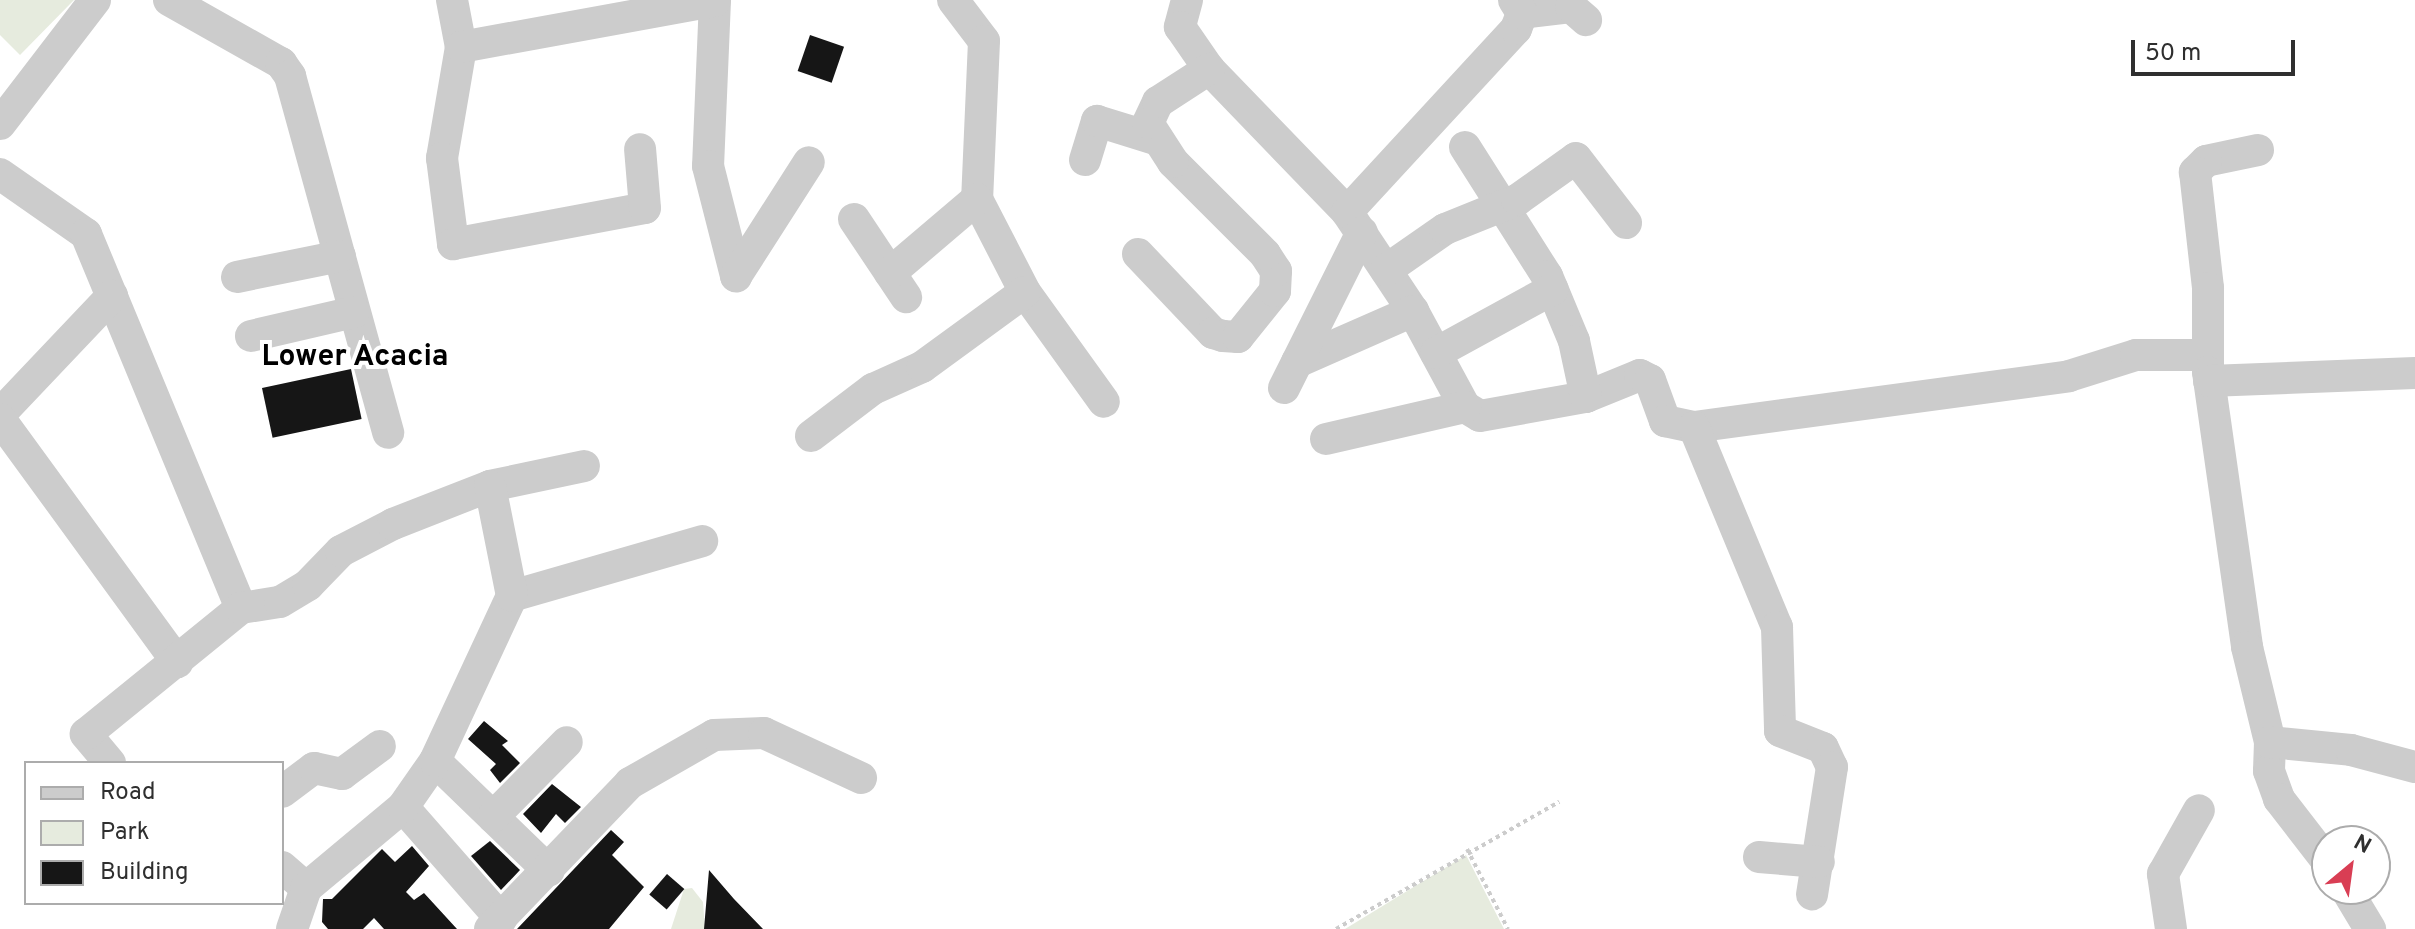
<!DOCTYPE html>
<html>
<head>
<meta charset="utf-8">
<style>
	body { margin:0 }
	#map { position:relative; width:2415px; height:929px; overflow:hidden; background:#fff; font-family:Overpass,sans-serif }
	div>[style] { position:absolute }
	.green>* { inset:0; background:#e6ebde }
	.building>* { inset:0; background:#161616; transform-origin:0 0 }
	.path>* { height:4px; margin-top:-2px; transform-origin:0; background:repeating-linear-gradient(90deg,#ccc 0 4px,transparent 0 8px) }
	.minor>* { height:32px; margin:-16px; padding:0 16px; transform-origin:16px; border-radius:16px; background:#ccc }
	span { translate:-50% -50%; white-space:nowrap; text-align:center; line-height:1.15; -webkit-text-stroke:8px #fff; paint-order:stroke }
	.neighbourhood-label { font-size:30px; color:#000; font-weight:700 }
	.legend { position:absolute; left:24px; top:761px; width:260px; height:144px; box-sizing:border-box; background:#fff; border:2px solid #acacac; margin:0; padding:10px 14px; list-style:none; font-size:24px; color:#2f2f2f }
	.legend li { display:flex; align-items:center; gap:16px; height:40px }
	.legend b { width:40px; border:2px solid #acacac }
	.north { position:absolute; left:2311px; top:825px; width:80px; height:80px; box-sizing:border-box; background:#fff; border:2px solid #acacac; border-radius:50%; rotate:29deg; font-size:22px; font-weight:700; line-height:32px; text-align:center; color:#2f2f2f }
	.north::after { content:''; display:block; margin:auto; width:28px; height:36px; background:#d93e54; clip-path:polygon(50% 0,100% 100%,50% 72%,0 100%) }
	.scale { position:absolute; left:2131px; top:40px; width:164px; height:36px; box-sizing:border-box; border:4px solid #2f2f2f; border-top:0; padding-left:10px; font-size:24px; line-height:28px; white-space:nowrap; color:#2f2f2f; -webkit-text-stroke:6px #fff; paint-order:stroke }
</style>
</head>
<body>
<div id="map">
	<div class="green">
		<div style="clip-path:polygon(0 0,74px 0,20px 55px,0 35px)"></div>
		<div style="clip-path:polygon(1466px 855px,1504px 929px,1345px 929px)"></div>
		<div style="clip-path:polygon(692px 888px,703px 902px,705px 929px,671px 929px,684px 889px)"></div>
	</div>
	<div class="building">
		<div style="left:810px;top:35px;width:36px;height:38px;rotate:19deg"></div>
		<div style="left:351px;top:369px;width:51px;height:91px;rotate:78deg"></div>
		<div style="clip-path:polygon(484px 721px,508px 741px,502px 745px,520px 763px,500px 783px,490px 770px,496px 764px,468px 739px)"></div>
		<div style="clip-path:polygon(552px 784px,581px 807px,565px 823px,556px 814px,541px 833px,523px 814px)"></div>
		<div style="clip-path:polygon(611px 830px,624px 842px,612px 855px,644px 887px,609px 929px,517px 929px)"></div>
		<div style="clip-path:polygon(490px 841px,520px 870px,501px 890px,471px 856px)"></div>
		<div style="clip-path:polygon(412px 846px,429px 866px,406px 892px,414px 900px,424px 893px,457px 929px,384px 929px,374px 918px,363px 929px,328px 929px,322px 922px,323px 899px,332px 899px,382px 849px,395px 862px)"></div>
		<div style="clip-path:polygon(709px 870px,734px 899px,763px 929px,704px 929px)"></div>
		<div style="left:667px;top:874px;width:23px;height:27px;rotate:41deg"></div>
	</div>
	<div class="path">
		<div style="left:1467px;top:849px;width:90px;rotate:62.9deg"></div>
		<div style="left:1336px;top:929px;width:257px;rotate:-29.7deg"></div>
	</div>
	<div class="minor">
		<div style="left:169px;top:0;width:129px;rotate:29.4deg"></div>
		<div style="left:281px;top:63px;width:16px;rotate:55deg"></div>
		<div style="left:290px;top:76px;width:370px;rotate:74.6deg"></div>
		<div style="left:452px;top:0;width:48px;rotate:79.2deg"></div>
		<div style="left:461px;top:47px;width:113px;rotate:99.7deg"></div>
		<div style="left:442px;top:158px;width:87px;rotate:82.7deg"></div>
		<div style="left:453px;top:244px;width:195px;rotate:-10.6deg"></div>
		<div style="left:645px;top:208px;width:59px;rotate:-94.8deg"></div>
		<div style="left:715px;top:0;width:166px;rotate:92.4deg"></div>
		<div style="left:708px;top:166px;width:114px;rotate:75.7deg"></div>
		<div style="left:953px;top:0;width:51px;rotate:52.9deg"></div>
		<div style="left:984px;top:41px;width:158px;rotate:92.5deg"></div>
		<div style="left:977px;top:199px;width:105px;rotate:62.7deg"></div>
		<div style="left:1025px;top:292px;width:135px;rotate:54.3deg"></div>
		<div style="left:1187px;top:0;width:28px;rotate:105deg"></div>
		<div style="left:1180px;top:27px;width:51px;rotate:55.4deg"></div>
		<div style="left:1209px;top:69px;width:199px;rotate:46deg"></div>
		<div style="left:1347px;top:212px;width:119px;rotate:56.3deg"></div>
		<div style="left:1413px;top:311px;width:109px;rotate:61.6deg"></div>
		<div style="left:1465px;top:407px;width:17px;rotate:31deg"></div>
		<div style="left:1480px;top:416px;width:108px;rotate:-10.2deg"></div>
		<div style="left:1586px;top:397px;width:58px;rotate:-22.2deg"></div>
		<div style="left:1640px;top:375px;width:11px;rotate:27deg"></div>
		<div style="left:1650px;top:380px;width:44px;rotate:69.9deg"></div>
		<div style="left:1665px;top:421px;width:30px;rotate:12deg"></div>
		<div style="left:1694px;top:427px;width:378px;rotate:-7.7deg"></div>
		<div style="left:2069px;top:376px;width:70px;rotate:-17.4deg"></div>
		<div style="left:2136px;top:355px;width:71px"></div>
		<div style="left:1522px;top:13px;width:49px;rotate:-7deg"></div>
		<div style="left:1571px;top:7px;width:20px;rotate:41deg"></div>
		<div style="left:461px;top:47px;width:258px;rotate:-10.3deg"></div>
		<div style="left:0;top:124px;width:156px;rotate:-52.5deg"></div>
		<div style="left:1465px;top:147px;width:153px;rotate:57.6deg"></div>
		<div style="left:1547px;top:276px;width:70px;rotate:67.4deg"></div>
		<div style="left:1574px;top:341px;width:57px;rotate:77.9deg"></div>
		<div style="left:2258px;top:150px;width:53px;rotate:168.1deg"></div>
		<div style="left:2206px;top:161px;width:16px;rotate:135deg"></div>
		<div style="left:2195px;top:172px;width:117px;rotate:83.6deg"></div>
		<div style="left:2208px;top:288px;width:84px;rotate:90deg"></div>
		<div style="left:2208px;top:372px;width:278px;rotate:81.9deg"></div>
		<div style="left:2247px;top:647px;width:98px;rotate:76.4deg"></div>
		<div style="left:2270px;top:742px;width:29px;rotate:92deg"></div>
		<div style="left:2269px;top:771px;width:30px;rotate:70deg"></div>
		<div style="left:2279px;top:799px;width:78px;rotate:52.3deg"></div>
		<div style="left:1085px;top:160px;width:41px;rotate:-72.9deg"></div>
		<div style="left:1097px;top:121px;width:58px;rotate:17.2deg"></div>
		<div style="left:0;top:174px;width:105px;rotate:34.9deg"></div>
		<div style="left:86px;top:234px;width:405px;rotate:67.5deg"></div>
		<div style="left:1347px;top:212px;width:249px;rotate:-47.3deg"></div>
		<div style="left:1516px;top:29px;width:17px;rotate:-69deg"></div>
		<div style="left:1522px;top:13px;width:15px;rotate:-122deg"></div>
		<div style="left:854px;top:219px;width:94px;rotate:56.3deg"></div>
		<div style="left:1138px;top:254px;width:109px;rotate:46.5deg"></div>
		<div style="left:1213px;top:333px;width:10px;rotate:17deg"></div>
		<div style="left:1223px;top:336px;width:15px;rotate:4deg"></div>
		<div style="left:1238px;top:337px;width:59px;rotate:-51.2deg"></div>
		<div style="left:1275px;top:291px;width:20px;rotate:-87deg"></div>
		<div style="left:1276px;top:271px;width:20px;rotate:-123deg"></div>
		<div style="left:1265px;top:254px;width:130px;rotate:-135deg"></div>
		<div style="left:1173px;top:162px;width:46px;rotate:-122.7deg"></div>
		<div style="left:1148px;top:123px;width:23px;rotate:-65deg"></div>
		<div style="left:1158px;top:102px;width:61px;rotate:-32.9deg"></div>
		<div style="left:1386px;top:270px;width:72px;rotate:-34.8deg"></div>
		<div style="left:1445px;top:229px;width:78px;rotate:-21.9deg"></div>
		<div style="left:1517px;top:200px;width:72px;rotate:-35.4deg"></div>
		<div style="left:1576px;top:158px;width:82px;rotate:52.4deg"></div>
		<div style="left:890px;top:273px;width:114px;rotate:-40.4deg"></div>
		<div style="left:736px;top:276px;width:135px;rotate:-57.4deg"></div>
		<div style="left:237px;top:277px;width:105px;rotate:-11.5deg"></div>
		<div style="left:251px;top:336px;width:106px;rotate:-13.1deg"></div>
		<div style="left:1436px;top:353px;width:133px;rotate:-28.7deg"></div>
		<div style="left:1297px;top:362px;width:127px;rotate:-23.7deg"></div>
		<div style="left:2209px;top:381px;width:206px;rotate:-2.2deg"></div>
		<div style="left:1284px;top:388px;width:174px;rotate:-63.4deg"></div>
		<div style="left:0;top:414px;width:163px;rotate:-46.5deg"></div>
		<div style="left:0;top:419px;width:301px;rotate:53.9deg"></div>
		<div style="left:1694px;top:427px;width:217px;rotate:67.5deg"></div>
		<div style="left:1777px;top:627px;width:104px;rotate:88.3deg"></div>
		<div style="left:1780px;top:731px;width:46px;rotate:21.6deg"></div>
		<div style="left:1823px;top:748px;width:21px;rotate:65deg"></div>
		<div style="left:1832px;top:767px;width:129px;rotate:98.9deg"></div>
		<div style="left:811px;top:436px;width:78px;rotate:-37.2deg"></div>
		<div style="left:873px;top:389px;width:54px;rotate:-24.2deg"></div>
		<div style="left:922px;top:367px;width:127px;rotate:-36.1deg"></div>
		<div style="left:1326px;top:439px;width:143px;rotate:-13deg"></div>
		<div style="left:512px;top:596px;width:198px;rotate:-16.1deg"></div>
		<div style="left:2270px;top:742px;width:81px;rotate:5.6deg"></div>
		<div style="left:2351px;top:750px;width:66px;rotate:14.9deg"></div>
		<div style="left:435px;top:761px;width:158px;rotate:44deg"></div>
		<div style="left:110px;top:763px;width:38px;rotate:-130deg"></div>
		<div style="left:86px;top:734px;width:200px;rotate:-39.1deg"></div>
		<div style="left:241px;top:608px;width:39px;rotate:-9deg"></div>
		<div style="left:280px;top:602px;width:33px;rotate:-31deg"></div>
		<div style="left:308px;top:585px;width:47px;rotate:-45.9deg"></div>
		<div style="left:341px;top:551px;width:59px;rotate:-27.4deg"></div>
		<div style="left:393px;top:524px;width:104px;rotate:-21.4deg"></div>
		<div style="left:490px;top:486px;width:96px;rotate:-12deg"></div>
		<div style="left:282px;top:792px;width:40px;rotate:-37deg"></div>
		<div style="left:314px;top:768px;width:29px;rotate:12deg"></div>
		<div style="left:342px;top:774px;width:47px;rotate:-36.4deg"></div>
		<div style="left:403px;top:807px;width:149px;rotate:48.8deg"></div>
		<div style="left:493px;top:817px;width:105px;rotate:-45.4deg"></div>
		<div style="left:1759px;top:857px;width:60px;rotate:4.8deg"></div>
		<div style="left:282px;top:867px;width:32px;rotate:41deg"></div>
		<div style="left:2346px;top:889px;width:47px;rotate:59deg"></div>
		<div style="left:292px;top:929px;width:43px;rotate:-71.1deg"></div>
		<div style="left:306px;top:888px;width:126px;rotate:-39.9deg"></div>
		<div style="left:403px;top:807px;width:56px;rotate:-55.2deg"></div>
		<div style="left:435px;top:761px;width:182px;rotate:-65deg"></div>
		<div style="left:512px;top:596px;width:112px;rotate:-101.3deg"></div>
		<div style="left:490px;top:929px;width:202px;rotate:-46.2deg"></div>
		<div style="left:630px;top:783px;width:97px;rotate:-29.7deg"></div>
		<div style="left:714px;top:735px;width:50px;rotate:-2.3deg"></div>
		<div style="left:764px;top:733px;width:107px;rotate:24.9deg"></div>
		<div style="left:2171px;top:929px;width:56px;rotate:-98.3deg"></div>
		<div style="left:2163px;top:874px;width:73px;rotate:-60.6deg"></div>
	</div>
	<div class="neighbourhood-label">
		<span style="left:355px;top:358px">Lower Acacia</span>
	</div>
	<ul class="legend">
	<li><b style="height:10px;background:#ccc"></b>Road</li>
	<li><b style="height:22px;background:#e6ebde"></b>Park</li>
	<li><b style="height:22px;background:#161616"></b>Building</li>
	</ul>
	<div class="north">N</div>
	<div class="scale">50 m</div>
</div>
</body>
</html>
